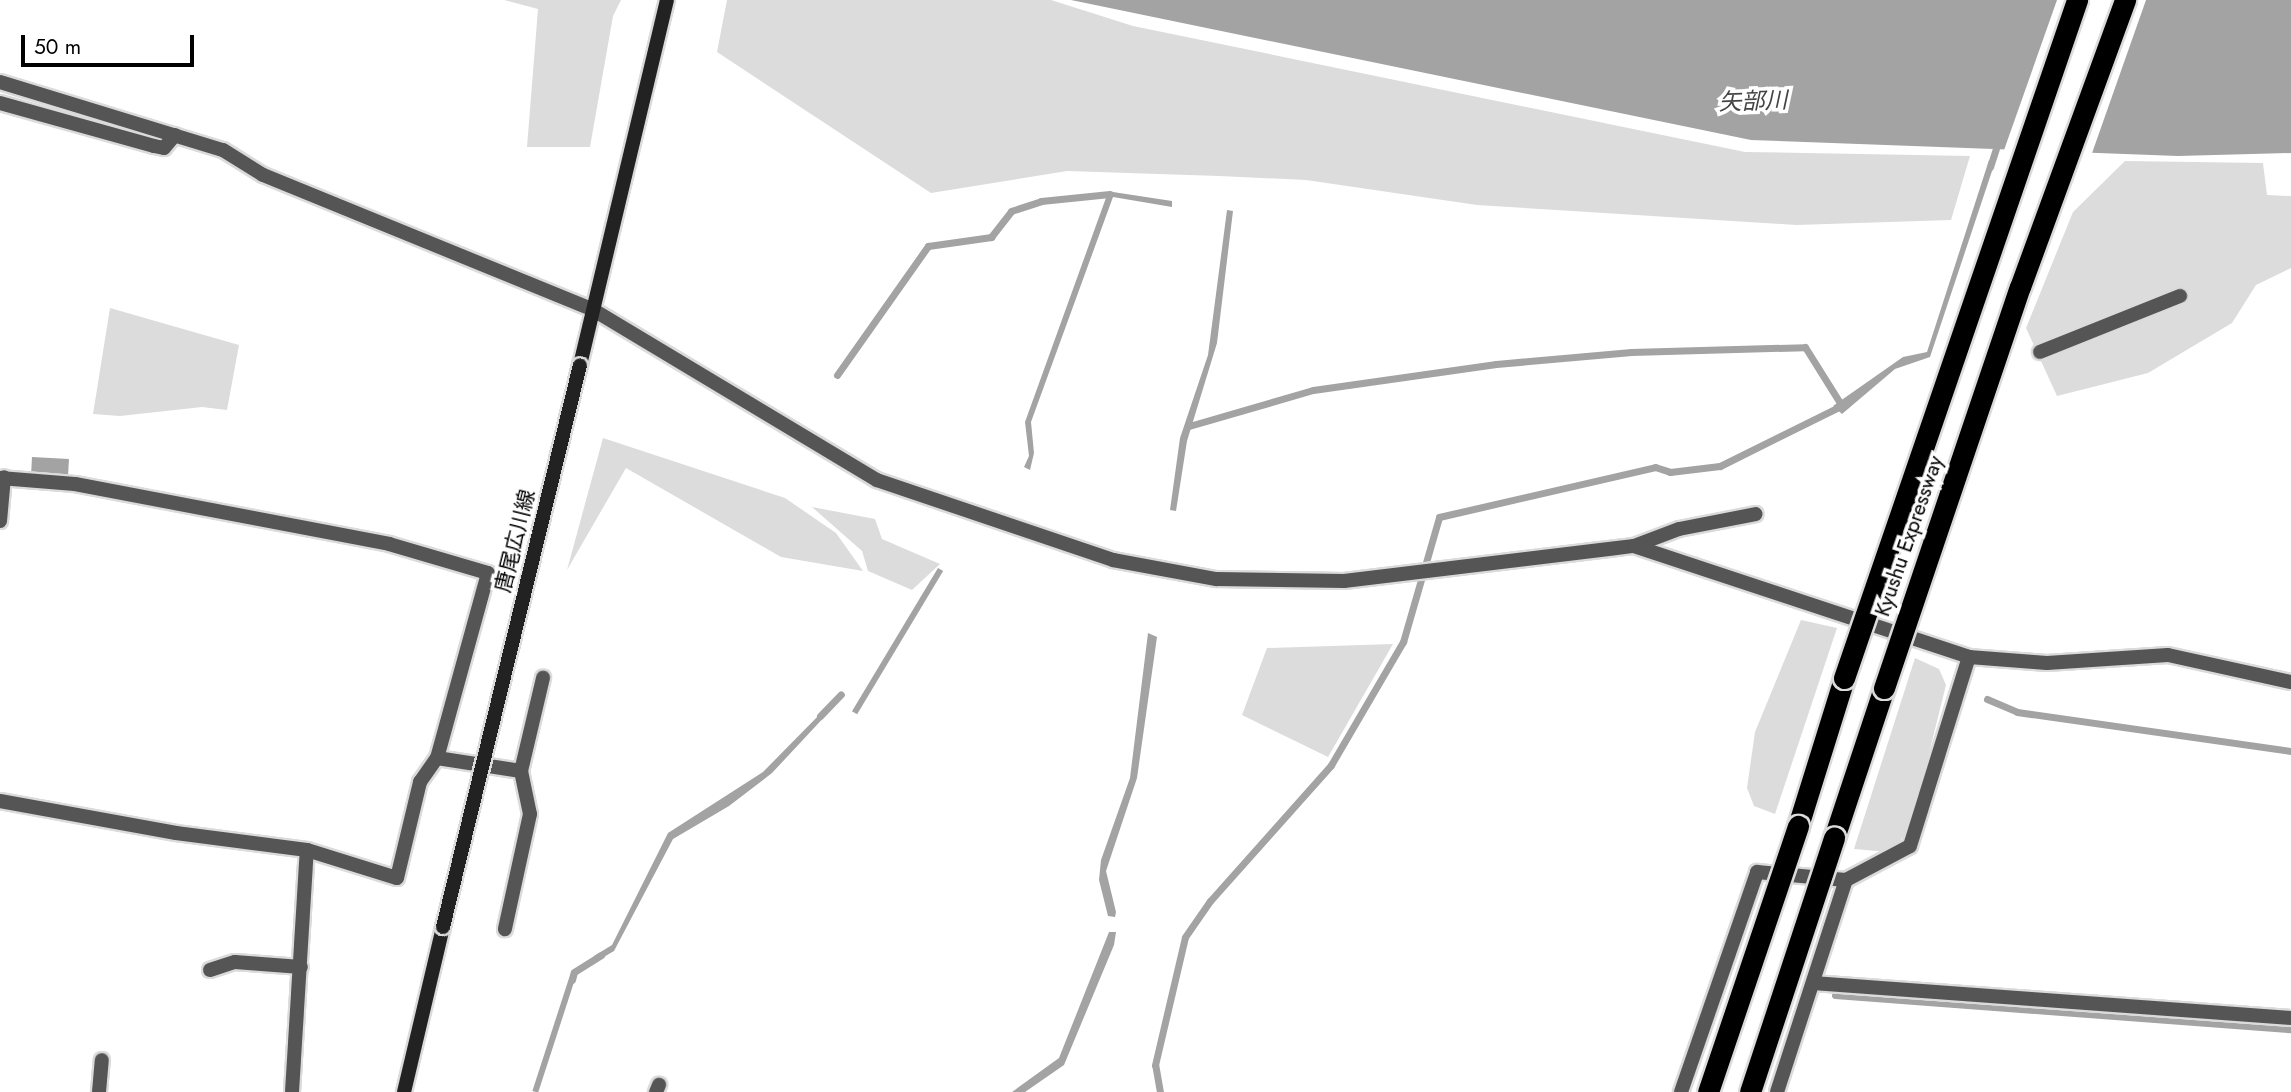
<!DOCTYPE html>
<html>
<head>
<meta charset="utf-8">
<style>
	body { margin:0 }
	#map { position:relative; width:2291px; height:1092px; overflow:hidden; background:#fff; font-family:Jost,"Noto Sans JP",sans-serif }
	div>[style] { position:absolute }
	.green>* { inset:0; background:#dcdcdc }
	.water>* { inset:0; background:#a3a3a3; transform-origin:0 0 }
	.pier>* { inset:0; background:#fff }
	.stream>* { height:7px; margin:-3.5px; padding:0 3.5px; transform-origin:3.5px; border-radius:3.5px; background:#a3a3a3 }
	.roads { filter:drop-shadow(2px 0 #dbdbdb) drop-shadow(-2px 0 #dbdbdb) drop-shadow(0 2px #dbdbdb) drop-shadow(0 -2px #dbdbdb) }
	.minor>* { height:14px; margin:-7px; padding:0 7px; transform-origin:7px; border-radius:7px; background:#555 }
	.secondary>* { height:14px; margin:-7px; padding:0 7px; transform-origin:7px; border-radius:7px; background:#222 }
	.motorway>* { height:21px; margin:-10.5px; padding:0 10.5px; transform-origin:10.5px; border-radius:10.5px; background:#000 }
	.bridges { filter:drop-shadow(2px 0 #dbdbdb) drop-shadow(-2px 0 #dbdbdb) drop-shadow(0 2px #dbdbdb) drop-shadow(0 -2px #dbdbdb) }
	.secondary-bridge>* { height:14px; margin:-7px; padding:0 7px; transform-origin:7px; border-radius:7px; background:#222 }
	.motorway-bridge>* { height:21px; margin:-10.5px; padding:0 10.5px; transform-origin:10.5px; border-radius:10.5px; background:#000 }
	span { translate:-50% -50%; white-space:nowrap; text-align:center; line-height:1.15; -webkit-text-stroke:7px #fff; paint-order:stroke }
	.street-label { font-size:21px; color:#000 }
	.water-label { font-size:23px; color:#444; font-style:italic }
	.scale { position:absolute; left:21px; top:35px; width:173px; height:32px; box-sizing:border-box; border:4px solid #000; border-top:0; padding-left:9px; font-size:21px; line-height:24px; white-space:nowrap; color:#000; -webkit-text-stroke:5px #fff; paint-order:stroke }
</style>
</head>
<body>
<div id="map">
	<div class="green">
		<div style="clip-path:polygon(504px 0,621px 0,613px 16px,590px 147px,527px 147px,538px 9px)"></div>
		<div style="clip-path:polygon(727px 0,1051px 0,1133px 26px,1745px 152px,1970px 156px,1951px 220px,1796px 225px,1477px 205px,1306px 180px,1219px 176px,1067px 171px,931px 193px,717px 52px)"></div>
		<div style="clip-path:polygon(2125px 161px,2263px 163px,2267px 195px,2291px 196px,2291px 268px,2256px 285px,2232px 323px,2148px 373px,2057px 396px,2026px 328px,2073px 212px)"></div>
		<div style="clip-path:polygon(110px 308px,239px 345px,227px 410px,202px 407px,120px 416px,93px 414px)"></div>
		<div style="clip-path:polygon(603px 438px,785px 498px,836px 533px,863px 571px,781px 557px,626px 468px,567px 570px)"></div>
		<div style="clip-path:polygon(812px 507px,875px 519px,882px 539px,940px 564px,912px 590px,868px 571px,862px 551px)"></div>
		<div style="clip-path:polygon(1801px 620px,1837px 628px,1775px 814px,1754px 806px,1747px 788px,1755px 732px)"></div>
		<div style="clip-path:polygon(1393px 644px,1328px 757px,1242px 715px,1267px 648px)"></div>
		<div style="clip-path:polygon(1915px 658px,1939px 669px,1946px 685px,1910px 830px,1889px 852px,1854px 849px)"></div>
	</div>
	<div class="water">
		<div style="clip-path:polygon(1071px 0,2291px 0,2291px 153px,2178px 156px,1751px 140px)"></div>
		<div style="clip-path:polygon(1989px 160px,1995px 162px,1930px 357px,1895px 369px,1842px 414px,1833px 406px,1903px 357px,1927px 352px)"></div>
		<div style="clip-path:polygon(1113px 192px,1172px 201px,1172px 207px,1113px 197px,1031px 422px,1034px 453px,1030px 470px,1024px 467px,1029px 456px,1025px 422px,1107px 195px)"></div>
		<div style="clip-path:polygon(1227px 210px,1233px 211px,1217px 343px,1187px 441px,1176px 511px,1170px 510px,1180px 438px,1208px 355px)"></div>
		<div style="left:32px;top:457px;width:37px;height:16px;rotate:3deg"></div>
		<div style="left:938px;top:568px;width:6px;height:167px;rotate:31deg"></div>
		<div style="clip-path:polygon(1148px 633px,1157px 637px,1137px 778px,1106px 871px,1116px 912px,1115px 917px,1108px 916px,1099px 880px,1101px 860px,1130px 778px)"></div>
		<div style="clip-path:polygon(825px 709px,828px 713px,772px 773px,729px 806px,673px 839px,614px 951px,597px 961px,594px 956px,612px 945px,668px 833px,763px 772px)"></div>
		<div style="clip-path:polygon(1109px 932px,1116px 932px,1114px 945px,1064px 1065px,1025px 1092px,1012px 1092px,1059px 1058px)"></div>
		<div style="left:571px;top:972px;width:6px;height:125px;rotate:18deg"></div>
	</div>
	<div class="pier">
		<div style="clip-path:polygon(2057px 0,2146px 0,2091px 156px,2003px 153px)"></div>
	</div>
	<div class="stream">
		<div style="left:1990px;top:167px;width:19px;rotate:-72deg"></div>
		<div style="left:837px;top:375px;width:158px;rotate:-54.8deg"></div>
		<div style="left:928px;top:246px;width:64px;rotate:-8.1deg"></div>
		<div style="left:991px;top:237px;width:33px;rotate:-52deg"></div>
		<div style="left:1011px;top:211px;width:32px;rotate:-18deg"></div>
		<div style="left:1041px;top:201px;width:69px;rotate:-5.8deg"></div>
		<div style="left:1189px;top:426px;width:129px;rotate:-16.2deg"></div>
		<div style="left:1313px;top:390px;width:185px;rotate:-8.1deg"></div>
		<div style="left:1496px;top:364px;width:136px;rotate:-5.1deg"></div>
		<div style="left:1631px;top:352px;width:174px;rotate:-1.6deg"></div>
		<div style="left:1805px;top:347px;width:70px;rotate:57.9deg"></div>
		<div style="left:1987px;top:699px;width:33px;rotate:23deg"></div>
		<div style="left:2017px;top:712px;width:277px;rotate:8.1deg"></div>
		<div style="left:820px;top:716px;width:30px;rotate:-46deg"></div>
		<div style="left:572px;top:980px;width:8px;rotate:-76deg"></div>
		<div style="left:574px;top:972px;width:32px;rotate:-32deg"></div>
		<div style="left:1835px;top:995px;width:457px;rotate:4.3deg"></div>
		<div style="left:1160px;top:1092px;width:27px;rotate:-100deg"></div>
		<div style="left:1155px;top:1065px;width:131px;rotate:-76.8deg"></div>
		<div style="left:1185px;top:937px;width:44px;rotate:-55.2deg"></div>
		<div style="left:1210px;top:901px;width:182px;rotate:-48.3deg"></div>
		<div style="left:1331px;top:765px;width:143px;rotate:-59.7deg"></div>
		<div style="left:1403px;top:642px;width:130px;rotate:-73.9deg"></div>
		<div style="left:1439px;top:517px;width:222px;rotate:-13deg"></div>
		<div style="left:1655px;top:467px;width:16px;rotate:18deg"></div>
		<div style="left:1670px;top:472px;width:50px;rotate:-6.8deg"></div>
		<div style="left:1720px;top:466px;width:137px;rotate:-26.4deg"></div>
	</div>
	<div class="roads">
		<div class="minor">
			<div style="left:0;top:82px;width:233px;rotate:17deg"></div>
			<div style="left:223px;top:150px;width:47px;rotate:32deg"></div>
			<div style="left:263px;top:175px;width:355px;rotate:22.2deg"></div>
			<div style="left:592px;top:309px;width:332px;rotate:31deg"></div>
			<div style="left:877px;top:480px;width:249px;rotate:18.7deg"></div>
			<div style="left:1113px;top:560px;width:105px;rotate:10.5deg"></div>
			<div style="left:1216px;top:579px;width:128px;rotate:0.9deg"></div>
			<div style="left:1344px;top:581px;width:292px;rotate:-6.9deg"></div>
			<div style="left:1634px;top:546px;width:48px;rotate:-20.7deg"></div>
			<div style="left:1679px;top:529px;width:78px;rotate:-11deg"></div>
			<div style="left:0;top:103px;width:160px;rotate:15.6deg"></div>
			<div style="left:154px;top:146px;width:10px;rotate:11deg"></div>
			<div style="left:164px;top:148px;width:17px;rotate:-50deg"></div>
			<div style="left:2040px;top:352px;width:151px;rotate:-21.8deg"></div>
			<div style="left:0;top:478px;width:75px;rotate:4.6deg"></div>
			<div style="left:75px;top:484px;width:320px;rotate:10.8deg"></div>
			<div style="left:389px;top:544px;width:103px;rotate:16.3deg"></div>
			<div style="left:488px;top:573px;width:192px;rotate:105.4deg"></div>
			<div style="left:0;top:521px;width:44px;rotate:-84.8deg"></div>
			<div style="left:1634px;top:546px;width:353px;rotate:18.3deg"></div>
			<div style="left:1969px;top:657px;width:78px;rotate:4.4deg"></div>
			<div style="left:2047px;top:663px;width:121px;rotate:-3.8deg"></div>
			<div style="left:2168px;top:655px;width:126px;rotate:12.4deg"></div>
			<div style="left:521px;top:771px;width:96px;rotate:-76.7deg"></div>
			<div style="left:0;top:801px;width:179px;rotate:10.3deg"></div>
			<div style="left:176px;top:833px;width:132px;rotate:7.4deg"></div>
			<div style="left:307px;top:850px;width:94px;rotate:17.3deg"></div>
			<div style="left:397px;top:878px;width:99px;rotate:-76.5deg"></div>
			<div style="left:420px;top:782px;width:29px;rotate:-55deg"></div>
			<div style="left:437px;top:758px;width:85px;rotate:8.8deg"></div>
			<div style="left:521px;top:771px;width:44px;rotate:78.2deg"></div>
			<div style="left:530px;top:814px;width:118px;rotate:102.3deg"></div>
			<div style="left:210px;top:970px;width:26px;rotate:-18deg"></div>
			<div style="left:235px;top:962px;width:66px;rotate:4.3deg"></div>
			<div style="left:1813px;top:983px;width:479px;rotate:4.2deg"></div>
			<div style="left:99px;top:1092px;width:32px;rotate:-85deg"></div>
			<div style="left:292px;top:1092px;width:242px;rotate:-86.5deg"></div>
			<div style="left:656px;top:1092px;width:8px;rotate:-67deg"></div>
			<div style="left:1681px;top:1092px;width:233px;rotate:-70.9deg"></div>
			<div style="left:1757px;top:872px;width:89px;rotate:5.1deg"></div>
			<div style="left:1846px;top:880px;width:72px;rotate:-28deg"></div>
			<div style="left:1910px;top:846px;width:198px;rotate:-72.7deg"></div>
			<div style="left:1777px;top:1092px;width:223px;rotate:-72deg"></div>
		</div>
		<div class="secondary">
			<div style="left:580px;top:365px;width:375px;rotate:-76.6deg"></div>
			<div style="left:404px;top:1092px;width:170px;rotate:-76.7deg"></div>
		</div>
		<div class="motorway">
			<div style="left:1798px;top:826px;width:155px;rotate:-72.7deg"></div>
			<div style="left:1834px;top:838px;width:158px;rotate:-71.6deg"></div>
		</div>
	</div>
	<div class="bridges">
		<div class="secondary-bridge">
			<div style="left:443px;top:927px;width:578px;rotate:-76.3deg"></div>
		</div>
		<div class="motorway-bridge">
			<div style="left:1844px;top:678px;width:717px;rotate:-71.03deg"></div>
			<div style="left:1884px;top:688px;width:423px;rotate:-71.3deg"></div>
			<div style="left:2020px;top:287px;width:306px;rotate:-69.9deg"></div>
			<div style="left:1708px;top:1092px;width:281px;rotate:-71.3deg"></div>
			<div style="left:1750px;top:1092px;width:268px;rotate:-71.7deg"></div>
		</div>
	</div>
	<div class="street-label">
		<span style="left:1909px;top:536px;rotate:-71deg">Kyushu Expressway</span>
		<span style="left:515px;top:541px;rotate:-76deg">唐尾広川線</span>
	</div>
	<div class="water-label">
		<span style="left:1753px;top:101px;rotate:-2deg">矢部川</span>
	</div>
	<div class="scale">50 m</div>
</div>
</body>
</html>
